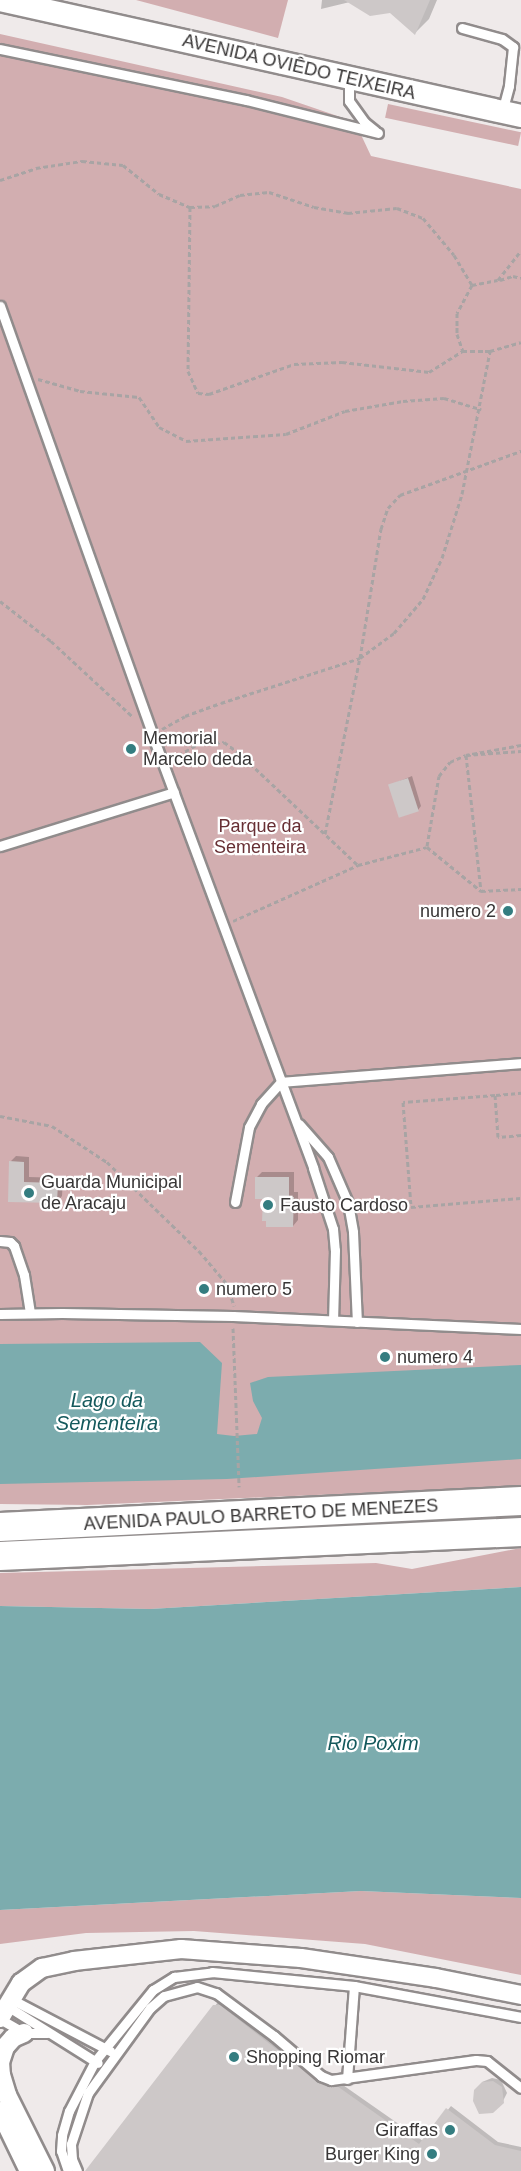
<!DOCTYPE html>
<html>
<head>
<meta charset="utf-8">
<style>
	body { margin:0 }
	#map { position:relative; width:521px; height:2171px; overflow:hidden; background:#efeaea; font-family:Arial,sans-serif }
	div>[style] { position:absolute }
	.green>* { inset:0; background:#d2aeb0; transform-origin:0 0 }
	.water>* { inset:0; background:#7cacae }
	.shadow>* { inset:0; background:#0003 }
	.building>* { inset:0; background:#cdc8c8; transform-origin:0 0 }
	.path>* { height:3px; margin-top:-1.5px; transform-origin:0; background:repeating-linear-gradient(90deg,#a8a4a4 0 4.5px,transparent 0 7.5px) }
	.roads { filter:drop-shadow(2px 0 #918c8c) drop-shadow(-2px 0 #918c8c) drop-shadow(0 2px #918c8c) drop-shadow(0 -2px #918c8c) }
	.service>* { height:9px; margin:-4.5px; padding:0 4.5px; transform-origin:4.5px; border-radius:4.5px; background:#fff }
	.minor>* { height:18px; margin:-9px; padding:0 9px; transform-origin:9px; border-radius:9px; background:#fff }
	.tertiary>* { height:22px; margin:-11px; padding:0 11px; transform-origin:11px; border-radius:11px; background:#fff }
	.primary>* { height:28px; margin:-14px; padding:0 14px; transform-origin:14px; border-radius:14px; background:#fff }
	.dots>* { width:16px; height:16px; translate:-50% -50%; box-sizing:border-box; border:3px solid #fff; border-radius:50% }
	span { translate:-50% -50%; white-space:nowrap; text-align:center; line-height:1.15; -webkit-text-stroke:4.5px #fff; paint-order:stroke }
	.street-label { font-size:18px; color:#383636 }
	.poi-label { font-size:18px; color:#383636 }
	.left { translate:0 -50%; text-align:left }
	.right { translate:-100% -50%; text-align:right }
	.park-label { font-size:18px; color:#672f34 }
	.water-label { font-size:20px; color:#14595c; font-style:italic }
</style>
</head>
<body>
<div id="map">
	<div class="green">
		<div style="clip-path:polygon(136px 0,288px 0,278px 38px)"></div>
		<div style="clip-path:polygon(0 34px,282px 97px,355px 122px,371px 156px,521px 189px,521px 1486px,87px 1505px,0 1504px)"></div>
		<div style="left:388px;top:104px;width:136px;height:14px;rotate:12deg"></div>
		<div style="clip-path:polygon(521px 1548px,521px 1587px,150px 1609px,0 1606px,0 1573px,376px 1563px,412px 1569px)"></div>
		<div style="clip-path:polygon(361px 1891px,521px 1898px,521px 1975px,365px 1944px,194px 1931px,86px 1933px,0 1944px,0 1910px)"></div>
	</div>
	<div class="water">
		<div style="clip-path:polygon(200px 1342px,222px 1363px,217px 1434px,234px 1436px,257px 1434px,262px 1418px,253px 1401px,250px 1383px,268px 1377px,521px 1365px,521px 1459px,227px 1479px,0 1484px,0 1344px)"></div>
		<div style="clip-path:polygon(521px 1587px,521px 1898px,361px 1891px,0 1910px,0 1606px,150px 1609px)"></div>
	</div>
	<div class="shadow">
		<div style="clip-path:polygon(322px 0,437px 0,429px 19px,415px 33px,391px 11px,350px 2px,321px 9px)"></div>
		<div style="clip-path:polygon(412px 776px,421px 806px,418px 810px,390px 785px)"></div>
		<div style="clip-path:polygon(16px 1156px,29px 1157px,29px 1177px,63px 1178px,62px 1196px,57px 1202px,9px 1200px,10px 1162px)"></div>
		<div style="clip-path:polygon(262px 1172px,294px 1172px,294px 1192px,298px 1192px,298px 1220px,293px 1226px,264px 1198px,257px 1177px)"></div>
		<div style="clip-path:polygon(218px 2002px,224px 2002px,321px 2078px,340px 2083px,423px 2141px,451px 2106px,498px 2142px,521px 2147px,521px 2171px,91px 2171px)"></div>
		<div style="clip-path:polygon(492px 2078px,501px 2080px,507px 2093px,501px 2105px,482px 2082px)"></div>
	</div>
	<div class="building">
		<div style="clip-path:polygon(344px 0,430px 0,415px 35px,390px 13px,370px 16px)"></div>
		<div style="left:408px;top:778px;width:35px;height:21px;rotate:72deg"></div>
		<div style="clip-path:polygon(9px 1161px,24px 1162px,24px 1182px,58px 1183px,57px 1203px,8px 1202px)"></div>
		<div style="clip-path:polygon(255px 1177px,289px 1177px,289px 1197px,294px 1197px,293px 1227px,266px 1227px,266px 1221px,262px 1221px,263px 1199px,255px 1199px)"></div>
		<div style="clip-path:polygon(213px 2005px,220px 2005px,317px 2081px,337px 2086px,419px 2144px,446px 2108px,495px 2145px,521px 2151px,521px 2171px,85px 2171px)"></div>
		<div style="clip-path:polygon(493px 2081px,502px 2087px,504px 2103px,493px 2113px,479px 2114px,473px 2101px,474px 2090px,482px 2082px)"></div>
	</div>
	<div class="path">
		<div style="left:0;top:180px;width:38px;rotate:-18deg"></div>
		<div style="left:36px;top:168px;width:47px;rotate:-8.7deg"></div>
		<div style="left:82px;top:161px;width:41px;rotate:5.6deg"></div>
		<div style="left:123px;top:165px;width:46px;rotate:38.9deg"></div>
		<div style="left:159px;top:194px;width:34px;rotate:23deg"></div>
		<div style="left:190px;top:207px;width:25px;rotate:-2deg"></div>
		<div style="left:215px;top:206px;width:27px;rotate:-24deg"></div>
		<div style="left:240px;top:195px;width:29px;rotate:-6deg"></div>
		<div style="left:269px;top:192px;width:47px;rotate:18.4deg"></div>
		<div style="left:314px;top:207px;width:35px;rotate:10deg"></div>
		<div style="left:348px;top:213px;width:49px;rotate:-5.8deg"></div>
		<div style="left:397px;top:208px;width:28px;rotate:21deg"></div>
		<div style="left:423px;top:218px;width:48px;rotate:50deg"></div>
		<div style="left:454px;top:255px;width:35px;rotate:59deg"></div>
		<div style="left:472px;top:285px;width:26px;rotate:-11deg"></div>
		<div style="left:498px;top:280px;width:37px;rotate:-52deg"></div>
		<div style="left:190px;top:207px;width:164px;rotate:90.7deg"></div>
		<div style="left:188px;top:371px;width:24px;rotate:66deg"></div>
		<div style="left:198px;top:393px;width:11px;rotate:5deg"></div>
		<div style="left:209px;top:394px;width:90px;rotate:-19.4deg"></div>
		<div style="left:294px;top:364px;width:48px;rotate:-2.4deg"></div>
		<div style="left:342px;top:362px;width:88px;rotate:6.6deg"></div>
		<div style="left:429px;top:372px;width:40px;rotate:-32deg"></div>
		<div style="left:500px;top:280px;width:14px;rotate:-17deg"></div>
		<div style="left:513px;top:276px;width:8px;rotate:14deg"></div>
		<div style="left:472px;top:285px;width:32px;rotate:118deg"></div>
		<div style="left:457px;top:313px;width:21px;rotate:90deg"></div>
		<div style="left:457px;top:334px;width:18px;rotate:71deg"></div>
		<div style="left:463px;top:351px;width:27px"></div>
		<div style="left:490px;top:351px;width:32px;rotate:-16deg"></div>
		<div style="left:38px;top:379px;width:44px;rotate:15.9deg"></div>
		<div style="left:80px;top:391px;width:59px;rotate:5.8deg"></div>
		<div style="left:139px;top:397px;width:36px;rotate:56deg"></div>
		<div style="left:159px;top:427px;width:30px;rotate:27deg"></div>
		<div style="left:186px;top:441px;width:100px;rotate:-4deg"></div>
		<div style="left:286px;top:434px;width:63px;rotate:-21.3deg"></div>
		<div style="left:345px;top:411px;width:59px;rotate:-9.8deg"></div>
		<div style="left:403px;top:401px;width:41px;rotate:-4.2deg"></div>
		<div style="left:444px;top:398px;width:39px;rotate:17deg"></div>
		<div style="left:0;top:601px;width:65px;rotate:38.1deg"></div>
		<div style="left:51px;top:641px;width:112px;rotate:42.8deg"></div>
		<div style="left:162px;top:729px;width:26px;rotate:-29deg"></div>
		<div style="left:185px;top:716px;width:38px;rotate:-20deg"></div>
		<div style="left:221px;top:703px;width:146px;rotate:-17.9deg"></div>
		<div style="left:360px;top:658px;width:42px;rotate:-36.3deg"></div>
		<div style="left:394px;top:633px;width:45px;rotate:-49.5deg"></div>
		<div style="left:423px;top:599px;width:45px;rotate:-65.1deg"></div>
		<div style="left:442px;top:558px;width:67px;rotate:-72.6deg"></div>
		<div style="left:462px;top:494px;width:146px;rotate:-78.9deg"></div>
		<div style="left:521px;top:745px;width:56px;rotate:169.7deg"></div>
		<div style="left:466px;top:755px;width:55px;rotate:-4.2deg"></div>
		<div style="left:172px;top:759px;width:32px;rotate:-30deg"></div>
		<div style="left:200px;top:743px;width:24px;rotate:-2deg"></div>
		<div style="left:224px;top:742px;width:19px;rotate:36deg"></div>
		<div style="left:239px;top:753px;width:163px;rotate:43.3deg"></div>
		<div style="left:358px;top:865px;width:71px;rotate:-14.6deg"></div>
		<div style="left:427px;top:847px;width:70px;rotate:39.2deg"></div>
		<div style="left:325px;top:834px;width:179px;rotate:-78.8deg"></div>
		<div style="left:360px;top:658px;width:131px;rotate:-80.8deg"></div>
		<div style="left:381px;top:529px;width:22px;rotate:-72deg"></div>
		<div style="left:388px;top:508px;width:18px;rotate:-47deg"></div>
		<div style="left:400px;top:495px;width:129px;rotate:-20deg"></div>
		<div style="left:427px;top:846px;width:71px;rotate:-80.3deg"></div>
		<div style="left:439px;top:776px;width:18px;rotate:-52deg"></div>
		<div style="left:450px;top:762px;width:17px;rotate:-24deg"></div>
		<div style="left:466px;top:755px;width:137px;rotate:83.7deg"></div>
		<div style="left:481px;top:891px;width:40px;rotate:-2.9deg"></div>
		<div style="left:233px;top:921px;width:137px;rotate:-24.1deg"></div>
		<div style="left:496px;top:1095px;width:25px;rotate:-5deg"></div>
		<div style="left:0;top:1116px;width:53px;rotate:10.9deg"></div>
		<div style="left:52px;top:1126px;width:66px;rotate:33.2deg"></div>
		<div style="left:107px;top:1162px;width:128px;rotate:44.1deg"></div>
		<div style="left:199px;top:1251px;width:43px;rotate:49.7deg"></div>
		<div style="left:227px;top:1284px;width:23px;rotate:72deg"></div>
		<div style="left:521px;top:1135px;width:23px;rotate:175deg"></div>
		<div style="left:498px;top:1137px;width:42px;rotate:-94.1deg"></div>
		<div style="left:495px;top:1095px;width:92px;rotate:175.6deg"></div>
		<div style="left:403px;top:1102px;width:105px;rotate:85.6deg"></div>
		<div style="left:411px;top:1207px;width:110px;rotate:-4.7deg"></div>
		<div style="left:233px;top:1328px;width:159px;rotate:87.8deg"></div>
	</div>
	<div class="roads">
		<div class="service">
			<div style="left:462px;top:28px;width:41px;rotate:15.4deg"></div>
			<div style="left:502px;top:39px;width:14px;rotate:36deg"></div>
			<div style="left:513px;top:47px;width:39px;rotate:96deg"></div>
			<div style="left:509px;top:86px;width:27px;rotate:105deg"></div>
			<div style="left:0;top:49px;width:251px;rotate:11.7deg"></div>
			<div style="left:246px;top:100px;width:136px;rotate:14deg"></div>
			<div style="left:349px;top:78px;width:23px;rotate:90deg"></div>
			<div style="left:349px;top:101px;width:26px;rotate:54deg"></div>
			<div style="left:364px;top:122px;width:14px;rotate:39deg"></div>
			<div style="left:0;top:306px;width:454px;rotate:70.4deg"></div>
			<div style="left:152px;top:734px;width:463px;rotate:69.6deg"></div>
			<div style="left:313px;top:1168px;width:64px;rotate:71.8deg"></div>
			<div style="left:333px;top:1229px;width:21px;rotate:85deg"></div>
			<div style="left:335px;top:1250px;width:70px;rotate:91.6deg"></div>
			<div style="left:0;top:846px;width:182px;rotate:-17.2deg"></div>
			<div style="left:299px;top:1124px;width:44px;rotate:48.7deg"></div>
			<div style="left:328px;top:1157px;width:50px;rotate:66.5deg"></div>
			<div style="left:348px;top:1203px;width:29px;rotate:80deg"></div>
			<div style="left:353px;top:1232px;width:90px;rotate:87.5deg"></div>
			<div style="left:235px;top:1202px;width:76px;rotate:-79.4deg"></div>
			<div style="left:249px;top:1127px;width:26px;rotate:-62deg"></div>
			<div style="left:261px;top:1104px;width:30px;rotate:-48deg"></div>
			<div style="left:281px;top:1082px;width:241px;rotate:-4.5deg"></div>
			<div style="left:0;top:1241px;width:10px;rotate:6deg"></div>
			<div style="left:10px;top:1242px;width:6px;rotate:45deg"></div>
			<div style="left:14px;top:1246px;width:31px;rotate:71deg"></div>
			<div style="left:24px;top:1275px;width:38px;rotate:81deg"></div>
			<div style="left:0;top:1314px;width:62px;rotate:-0.9deg"></div>
			<div style="left:62px;top:1313px;width:171px;rotate:1deg"></div>
			<div style="left:233px;top:1316px;width:288px;rotate:2.6deg"></div>
			<div style="left:11px;top:1999px;width:112px;rotate:27.7deg"></div>
			<div style="left:7px;top:2006px;width:107px;rotate:32.1deg"></div>
			<div style="left:0;top:2019px;width:28px;rotate:30deg"></div>
			<div style="left:24px;top:2033px;width:23px"></div>
			<div style="left:347px;top:2079px;width:93px;rotate:-85.7deg"></div>
			<div style="left:68px;top:2171px;width:21px;rotate:-109deg"></div>
			<div style="left:61px;top:2151px;width:16px;rotate:-86deg"></div>
			<div style="left:62px;top:2135px;width:25px;rotate:-74deg"></div>
			<div style="left:69px;top:2111px;width:56px;rotate:-62.5deg"></div>
			<div style="left:95px;top:2061px;width:92px;rotate:-50.8deg"></div>
			<div style="left:153px;top:1990px;width:25px;rotate:-32deg"></div>
			<div style="left:174px;top:1977px;width:38px;rotate:-7deg"></div>
			<div style="left:212px;top:1972px;width:143px;rotate:5.6deg"></div>
			<div style="left:354px;top:1986px;width:170px;rotate:10.5deg"></div>
			<div style="left:77px;top:2171px;width:13px;rotate:-113deg"></div>
			<div style="left:72px;top:2159px;width:15px;rotate:-94deg"></div>
			<div style="left:71px;top:2144px;width:54px;rotate:-71.6deg"></div>
			<div style="left:88px;top:2093px;width:105px;rotate:-53.9deg"></div>
			<div style="left:150px;top:2008px;width:18px;rotate:-41deg"></div>
			<div style="left:164px;top:1996px;width:34px;rotate:-15deg"></div>
			<div style="left:197px;top:1987px;width:20px;rotate:18deg"></div>
			<div style="left:216px;top:1993px;width:72px;rotate:36.6deg"></div>
			<div style="left:274px;top:2036px;width:62px;rotate:40.4deg"></div>
			<div style="left:321px;top:2076px;width:11px;rotate:22deg"></div>
			<div style="left:331px;top:2080px;width:146px;rotate:-7.9deg"></div>
			<div style="left:476px;top:2060px;width:11px;rotate:5deg"></div>
			<div style="left:487px;top:2061px;width:43px;rotate:38.5deg"></div>
		</div>
		<div class="minor">
			<div style="left:0;top:2018px;width:41px;rotate:-59deg"></div>
			<div style="left:21px;top:1983px;width:26px;rotate:-36deg"></div>
			<div style="left:42px;top:1968px;width:33px;rotate:-12deg"></div>
			<div style="left:74px;top:1961px;width:108px;rotate:-6.4deg"></div>
			<div style="left:181px;top:1949px;width:120px;rotate:4.3deg"></div>
			<div style="left:301px;top:1958px;width:136px;rotate:8.4deg"></div>
			<div style="left:436px;top:1978px;width:87px;rotate:11.3deg"></div>
			<div style="left:24px;top:2033px;width:12px;rotate:156deg"></div>
			<div style="left:13px;top:2038px;width:12px;rotate:132deg"></div>
			<div style="left:5px;top:2047px;width:16px;rotate:108deg"></div>
			<div style="left:0;top:2062px;width:13px;rotate:86deg"></div>
			<div style="left:1px;top:2075px;width:21px;rotate:73deg"></div>
			<div style="left:7px;top:2095px;width:85px;rotate:63.4deg"></div>
			<div style="left:0;top:2111px;width:67px;rotate:64.2deg"></div>
		</div>
		<div class="tertiary">
			<div style="left:0;top:0;width:534px;rotate:12.55deg"></div>
		</div>
		<div class="primary">
			<div style="left:0;top:1527px;width:522px;rotate:-2.86deg"></div>
			<div style="left:0;top:1556px;width:522px;rotate:-2.64deg"></div>
		</div>
	</div>
	<div class="dots">
		<div style="left:131px;top:749px;background:#347d80"></div>
		<div style="left:508px;top:911px;background:#347d80"></div>
		<div style="left:29px;top:1193px;background:#347d80"></div>
		<div style="left:268px;top:1205px;background:#347d80"></div>
		<div style="left:204px;top:1289px;background:#347d80"></div>
		<div style="left:385px;top:1357px;background:#347d80"></div>
		<div style="left:234px;top:2057px;background:#347d80"></div>
		<div style="left:450px;top:2130px;background:#347d80"></div>
		<div style="left:432px;top:2154px;background:#347d80"></div>
	</div>
	<div class="street-label">
		<span style="left:299px;top:67px;rotate:13deg">AVENIDA OVIÊDO TEIXEIRA</span>
		<span style="left:261px;top:1515px;rotate:-3deg">AVENIDA PAULO BARRETO DE MENEZES</span>
	</div>
	<div class="poi-label">
		<span class="left" style="left:143px;top:749px">Memorial<br>Marcelo deda</span>
		<span class="right" style="left:496px;top:911px">numero 2</span>
		<span class="left" style="left:41px;top:1193px">Guarda Municipal<br>de Aracaju</span>
		<span class="left" style="left:280px;top:1205px">Fausto Cardoso</span>
		<span class="left" style="left:216px;top:1289px">numero 5</span>
		<span class="left" style="left:397px;top:1357px">numero 4</span>
		<span class="left" style="left:246px;top:2057px">Shopping Riomar</span>
		<span class="right" style="left:438px;top:2130px">Giraffas</span>
		<span class="right" style="left:420px;top:2154px">Burger King</span>
	</div>
	<div class="park-label">
		<span style="left:260px;top:837px">Parque da<br>Sementeira</span>
	</div>
	<div class="water-label">
		<span style="left:107px;top:1412px">Lago da<br>Sementeira</span>
		<span style="left:373px;top:1743px">Rio Poxim</span>
	</div>
</div>
</body>
</html>
